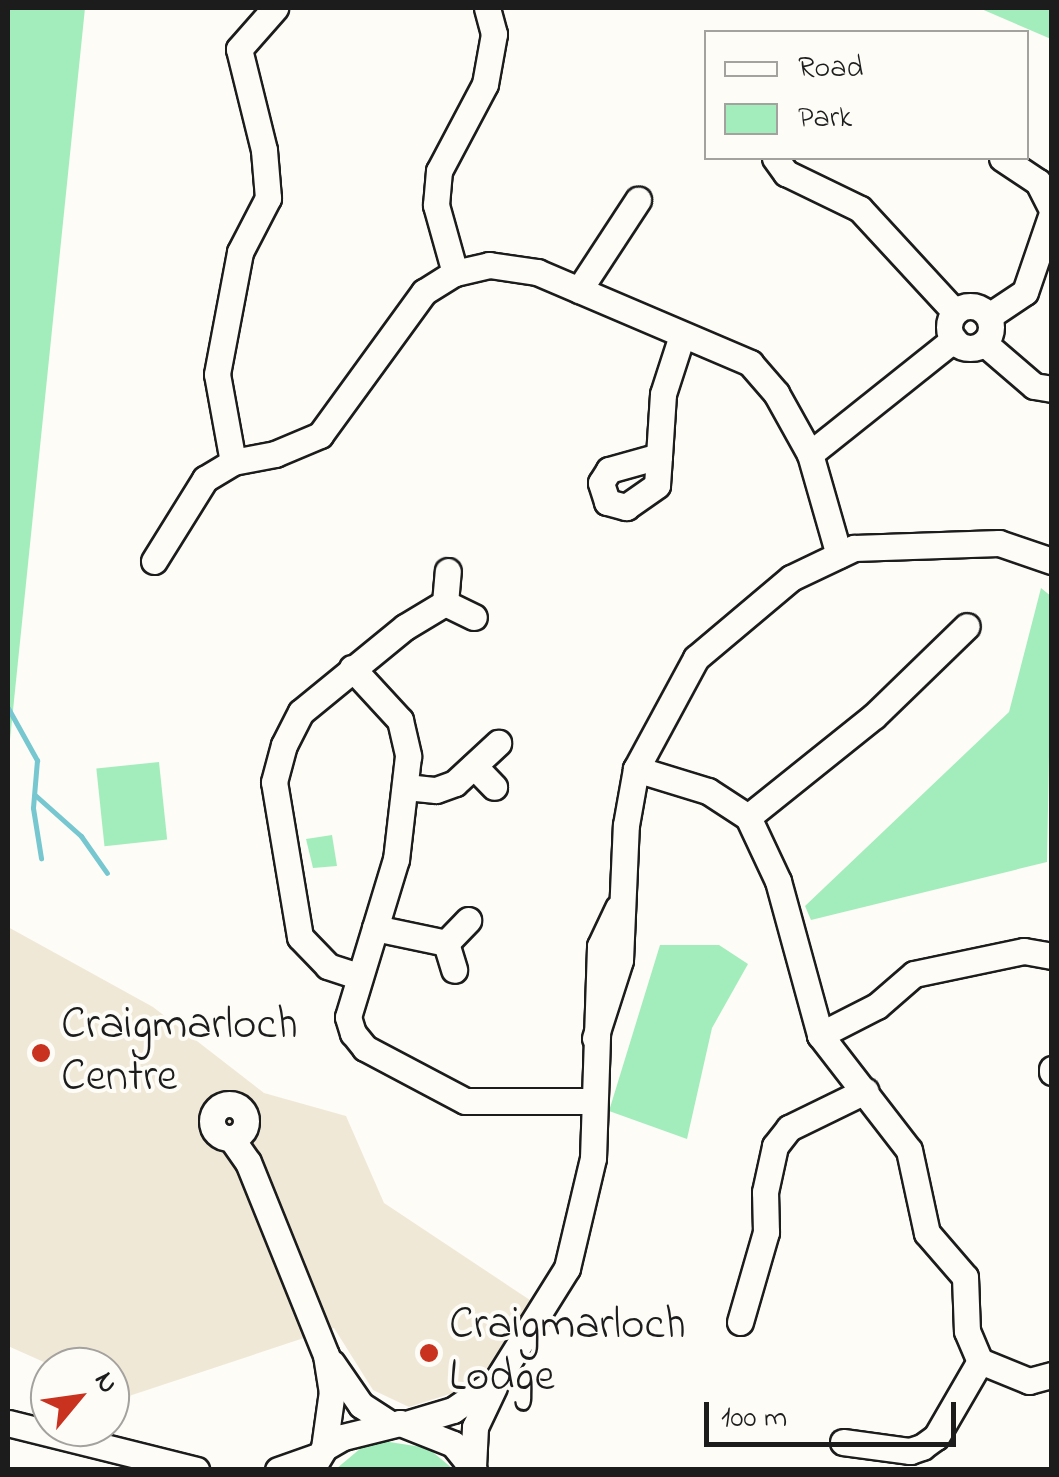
<!DOCTYPE html>
<html>
<head>
<meta charset="utf-8">
<style>
	body { margin:0 }
	#map { position:relative; width:1059px; height:1477px; overflow:hidden; background:#fdfcf7; font-family:"Indie Flower",sans-serif }
	div>[style] { position:absolute }
	.built>* { inset:0; background:#f0e8d6 }
	.green>* { inset:0; background:#a3edbc; transform-origin:0 0 }
	.stream>* { height:5px; margin:-2.5px; padding:0 2.5px; transform-origin:2.5px; border-radius:2.5px; background:#76c7cf }
	.roads { filter:drop-shadow(2px 0 #1c1c1c) drop-shadow(-2px 0 #1c1c1c) drop-shadow(0 2px #1c1c1c) drop-shadow(0 -2px #1c1c1c) }
	.minor>* { height:25px; margin:-12.5px; padding:0 12.5px; transform-origin:12.5px; border-radius:12.5px; background:#fdfcf7 }
	.minor>.ring { margin:-12.5px; padding:0; box-sizing:content-box; background:none; border:25px solid #fdfcf7; border-radius:50% }
	.dots>* { width:28px; height:28px; translate:-50% -50%; box-sizing:border-box; border:5px solid #fdfcf7; border-radius:50% }
	span { translate:-50% -50%; white-space:nowrap; text-align:center; line-height:1.15; -webkit-text-stroke:8px #fdfcf7; paint-order:stroke }
	.poi-label { font-size:45px; color:#1c1c1c }
	.left { translate:0 -50%; text-align:left }
	.frame { position:absolute; inset:0; border:10px solid #1c1c1c; pointer-events:none }
	.legend { position:absolute; left:704px; top:30px; width:325px; height:130px; box-sizing:border-box; background:#fdfcf7; border:2px solid #a3a29f; margin:0; padding:12px 18px; list-style:none; font-size:30px; color:#1c1c1c }
	.legend li { display:flex; align-items:center; gap:20px; height:50px }
	.legend b { width:50px; border:2px solid #a3a29f }
	.north { position:absolute; left:30px; top:1347px; width:100px; height:100px; box-sizing:border-box; background:#fdfcf7; border:2px solid #a3a29f; border-radius:50%; rotate:61deg; font-size:28px; font-weight:700; line-height:40px; text-align:center; color:#1c1c1c }
	.north::after { content:''; display:block; margin:auto; width:35px; height:45px; background:#c8321e; clip-path:polygon(50% 0,100% 100%,50% 72%,0 100%) }
	.scale { position:absolute; left:704px; top:1402px; width:252px; height:45px; box-sizing:border-box; border:5px solid #1c1c1c; border-top:0; padding-left:12px; font-size:30px; line-height:35px; white-space:nowrap; color:#1c1c1c; -webkit-text-stroke:8px #fdfcf7; paint-order:stroke }
</style>
</head>
<body>
<div id="map">
	<div class="built">
		<div style="clip-path:polygon(8px 927px,153px 1007px,264px 1093px,346px 1116px,384px 1203px,539px 1306px,505px 1354px,456px 1392px,409px 1407px,373px 1390px,334px 1328px,126px 1397px,110px 1390px,110px 1367px,55px 1367px,8px 1346px)"></div>
	</div>
	<div class="green">
		<div style="clip-path:polygon(8px 8px,85px 8px,8px 759px)"></div>
		<div style="clip-path:polygon(979px 8px,1051px 8px,1051px 39px)"></div>
		<div style="clip-path:polygon(1041px 588px,1052px 597px,1047px 862px,811px 920px,805px 906px,1009px 712px)"></div>
		<div style="left:159px;top:762px;width:78px;height:63px;rotate:84deg"></div>
		<div style="clip-path:polygon(332px 835px,337px 866px,313px 868px,306px 839px)"></div>
		<div style="clip-path:polygon(660px 945px,719px 945px,748px 964px,712px 1028px,687px 1139px,609px 1111px)"></div>
		<div style="clip-path:polygon(383px 1441px,428px 1448px,453px 1469px,336px 1469px,361px 1448px)"></div>
	</div>
	<div class="stream">
		<div style="left:8px;top:708px;width:60px;rotate:60.9deg"></div>
		<div style="left:37px;top:760px;width:48px;rotate:94.8deg"></div>
		<div style="left:33px;top:808px;width:51px;rotate:80.9deg"></div>
		<div style="left:35px;top:795px;width:62px;rotate:41.7deg"></div>
		<div style="left:81px;top:836px;width:45px;rotate:54.9deg"></div>
	</div>
	<div class="roads">
		<div class="minor">
			<div style="left:775px;top:158px;width:19px;rotate:54deg"></div>
			<div style="left:786px;top:173px;width:82px;rotate:25.9deg"></div>
			<div style="left:860px;top:209px;width:140px;rotate:47.3deg"></div>
			<div style="left:1002px;top:158px;width:43px;rotate:33.7deg"></div>
			<div style="left:1038px;top:182px;width:30px;rotate:63deg"></div>
			<div style="left:455px;top:273px;width:71px;rotate:-105.6deg"></div>
			<div style="left:436px;top:205px;width:34px;rotate:-85deg"></div>
			<div style="left:439px;top:171px;width:98px;rotate:-62.1deg"></div>
			<div style="left:485px;top:84px;width:51px;rotate:-79.8deg"></div>
			<div style="left:494px;top:34px;width:27px;rotate:-105deg"></div>
			<div style="left:579px;top:290px;width:108px;rotate:-56.8deg"></div>
			<div class="ring" style="left:949px;top:306px;width:17px;height:17px"></div>
			<div style="left:989px;top:316px;width:43px;rotate:-33.7deg"></div>
			<div style="left:1025px;top:292px;width:83px;rotate:-71.1deg"></div>
			<div style="left:984px;top:343px;width:66px;rotate:40.7deg"></div>
			<div style="left:1034px;top:386px;width:18px;rotate:9deg"></div>
			<div style="left:810px;top:454px;width:184px;rotate:-38.6deg"></div>
			<div style="left:659px;top:456px;width:52px;rotate:164.4deg"></div>
			<div style="left:609px;top:470px;width:15px;rotate:122deg"></div>
			<div style="left:601px;top:483px;width:20px;rotate:72deg"></div>
			<div style="left:607px;top:502px;width:20px;rotate:15deg"></div>
			<div style="left:626px;top:507px;width:38px;rotate:-35deg"></div>
			<div style="left:657px;top:485px;width:29px;rotate:-86deg"></div>
			<div style="left:659px;top:456px;width:62px;rotate:-86.3deg"></div>
			<div style="left:663px;top:394px;width:62px;rotate:-72.1deg"></div>
			<div style="left:233px;top:462px;width:89px;rotate:-100.3deg"></div>
			<div style="left:217px;top:374px;width:124px;rotate:-79.3deg"></div>
			<div style="left:240px;top:252px;width:61px;rotate:-62.6deg"></div>
			<div style="left:268px;top:198px;width:48px;rotate:-94.8deg"></div>
			<div style="left:264px;top:150px;width:104px;rotate:-103.9deg"></div>
			<div style="left:239px;top:49px;width:55px;rotate:-48.7deg"></div>
			<div style="left:154px;top:561px;width:97px;rotate:-58.1deg"></div>
			<div style="left:205px;top:479px;width:33px;rotate:-31deg"></div>
			<div style="left:233px;top:462px;width:43px;rotate:-10.8deg"></div>
			<div style="left:275px;top:454px;width:49px;rotate:-22.9deg"></div>
			<div style="left:320px;top:435px;width:177px;rotate:-54deg"></div>
			<div style="left:424px;top:292px;width:36px;rotate:-32deg"></div>
			<div style="left:455px;top:273px;width:35px;rotate:-13deg"></div>
			<div style="left:489px;top:265px;width:49px;rotate:8.3deg"></div>
			<div style="left:537px;top:272px;width:232px;rotate:23.1deg"></div>
			<div style="left:750px;top:363px;width:40px;rotate:49deg"></div>
			<div style="left:776px;top:393px;width:70px;rotate:60.9deg"></div>
			<div style="left:810px;top:454px;width:105px;rotate:74deg"></div>
			<div style="left:445px;top:603px;width:32px;rotate:-85deg"></div>
			<div style="left:352px;top:668px;width:71px;rotate:47.3deg"></div>
			<div style="left:400px;top:720px;width:37px;rotate:77deg"></div>
			<div style="left:408px;top:756px;width:104px;rotate:96.6deg"></div>
			<div style="left:396px;top:859px;width:165px;rotate:106.9deg"></div>
			<div style="left:348px;top:1017px;width:17px;rotate:73deg"></div>
			<div style="left:353px;top:1033px;width:19px;rotate:51deg"></div>
			<div style="left:365px;top:1048px;width:113px;rotate:27.9deg"></div>
			<div style="left:465px;top:1101px;width:129px"></div>
			<div style="left:474px;top:766px;width:29px;rotate:46deg"></div>
			<div style="left:636px;top:769px;width:75px;rotate:17deg"></div>
			<div style="left:708px;top:791px;width:48px;rotate:33deg"></div>
			<div style="left:748px;top:817px;width:71px;rotate:64.9deg"></div>
			<div style="left:778px;top:881px;width:160px;rotate:74.7deg"></div>
			<div style="left:820px;top:1035px;width:145px;rotate:52.3deg"></div>
			<div style="left:909px;top:1150px;width:85px;rotate:77.8deg"></div>
			<div style="left:927px;top:1233px;width:58px;rotate:49.2deg"></div>
			<div style="left:965px;top:1277px;width:54px;rotate:87.9deg"></div>
			<div style="left:967px;top:1331px;width:33px;rotate:67deg"></div>
			<div style="left:980px;top:1361px;width:53px;rotate:22.2deg"></div>
			<div style="left:1029px;top:1381px;width:24px;rotate:-15deg"></div>
			<div style="left:406px;top:787px;width:30px;rotate:6deg"></div>
			<div style="left:436px;top:790px;width:20px;rotate:-20deg"></div>
			<div style="left:455px;top:783px;width:59px;rotate:-42.9deg"></div>
			<div style="left:748px;top:817px;width:161px;rotate:-38.7deg"></div>
			<div style="left:874px;top:716px;width:129px;rotate:-44.1deg"></div>
			<div style="left:375px;top:928px;width:73px;rotate:11.9deg"></div>
			<div style="left:446px;top:943px;width:32px;rotate:-46deg"></div>
			<div style="left:446px;top:943px;width:28px;rotate:73deg"></div>
			<div style="left:358px;top:976px;width:32px;rotate:-162deg"></div>
			<div style="left:328px;top:966px;width:40px;rotate:-134deg"></div>
			<div style="left:300px;top:937px;width:157px;rotate:-99.5deg"></div>
			<div style="left:274px;top:782px;width:38px;rotate:-75deg"></div>
			<div style="left:284px;top:745px;width:37px;rotate:-63deg"></div>
			<div style="left:301px;top:712px;width:134px;rotate:-39.3deg"></div>
			<div style="left:405px;top:627px;width:47px;rotate:-31deg"></div>
			<div style="left:445px;top:603px;width:32px;rotate:26deg"></div>
			<div style="left:820px;top:1035px;width:64px;rotate:-27deg"></div>
			<div style="left:877px;top:1006px;width:49px;rotate:-40.9deg"></div>
			<div style="left:914px;top:974px;width:112px;rotate:-11.8deg"></div>
			<div style="left:1024px;top:951px;width:28px;rotate:10deg"></div>
			<div style="left:595px;top:1038px;width:82px;rotate:-72.2deg"></div>
			<div style="left:620px;top:960px;width:135px;rotate:-87.5deg"></div>
			<div style="left:626px;top:825px;width:57px;rotate:-79.9deg"></div>
			<div style="left:636px;top:769px;width:126px;rotate:-61.6deg"></div>
			<div style="left:696px;top:658px;width:124px;rotate:-40.1deg"></div>
			<div style="left:791px;top:578px;width:70px;rotate:-25.5deg"></div>
			<div style="left:854px;top:548px;width:145px;rotate:-2deg"></div>
			<div style="left:999px;top:543px;width:56px;rotate:18.8deg"></div>
			<div style="left:1052px;top:1069px;width:3px;rotate:90deg"></div>
			<div class="ring" style="left:212px;top:1104px;width:9px;height:9px"></div>
			<div style="left:231px;top:1138px;width:29px;rotate:55deg"></div>
			<div style="left:248px;top:1162px;width:208px;rotate:68deg"></div>
			<div style="left:326px;top:1355px;width:36px;rotate:81deg"></div>
			<div style="left:332px;top:1391px;width:58px;rotate:98deg"></div>
			<div style="left:740px;top:1322px;width:94px;rotate:-73.9deg"></div>
			<div style="left:766px;top:1232px;width:40px;rotate:-91.4deg"></div>
			<div style="left:765px;top:1192px;width:47px;rotate:-77.7deg"></div>
			<div style="left:775px;top:1146px;width:23px;rotate:-52deg"></div>
			<div style="left:789px;top:1128px;width:85px;rotate:-26deg"></div>
			<div style="left:332px;top:1363px;width:51px;rotate:55.4deg"></div>
			<div style="left:361px;top:1405px;width:35px;rotate:33deg"></div>
			<div style="left:8px;top:1423px;width:194px;rotate:14deg"></div>
			<div style="left:406px;top:1424px;width:49px;rotate:-16.6deg"></div>
			<div style="left:453px;top:1410px;width:53px;rotate:-34.3deg"></div>
			<div style="left:497px;top:1380px;width:132px;rotate:-58deg"></div>
			<div style="left:567px;top:1268px;width:113px;rotate:-76.7deg"></div>
			<div style="left:593px;top:1158px;width:212px;rotate:-88.1deg"></div>
			<div style="left:600px;top:946px;width:42px;rotate:-64.7deg"></div>
			<div style="left:843px;top:1442px;width:68px;rotate:7.7deg"></div>
			<div style="left:910px;top:1451px;width:13px;rotate:-18deg"></div>
			<div style="left:922px;top:1447px;width:17px;rotate:-36deg"></div>
			<div style="left:936px;top:1437px;width:88px;rotate:-59.9deg"></div>
			<div style="left:473px;top:1467px;width:40px;rotate:-87.1deg"></div>
			<div style="left:475px;top:1427px;width:44px;rotate:-64.6deg"></div>
			<div style="left:278px;top:1470px;width:42px;rotate:-19.3deg"></div>
			<div style="left:311px;top:1470px;width:26px;rotate:-59deg"></div>
			<div style="left:324px;top:1448px;width:22px;rotate:-30deg"></div>
			<div style="left:343px;top:1437px;width:59px;rotate:-13.8deg"></div>
			<div style="left:400px;top:1423px;width:57px;rotate:21.6deg"></div>
			<div style="left:453px;top:1444px;width:33px;rotate:51deg"></div>
		</div>
	</div>
	<div class="dots">
		<div style="left:41px;top:1053px;background:#c8321e"></div>
		<div style="left:429px;top:1353px;background:#c8321e"></div>
	</div>
	<div class="poi-label">
		<span class="left" style="left:61px;top:1053px">Craigmarloch<br>Centre</span>
		<span class="left" style="left:449px;top:1353px">Craigmarloch<br>Lodge</span>
	</div>
	<div class="frame"></div>
	<ul class="legend">
	<li><b style="height:12px;background:#fdfcf7"></b>Road</li>
	<li><b style="height:28px;background:#a3edbc"></b>Park</li>
	</ul>
	<div class="north">N</div>
	<div class="scale">100 m</div>
</div>
</body>
</html>
